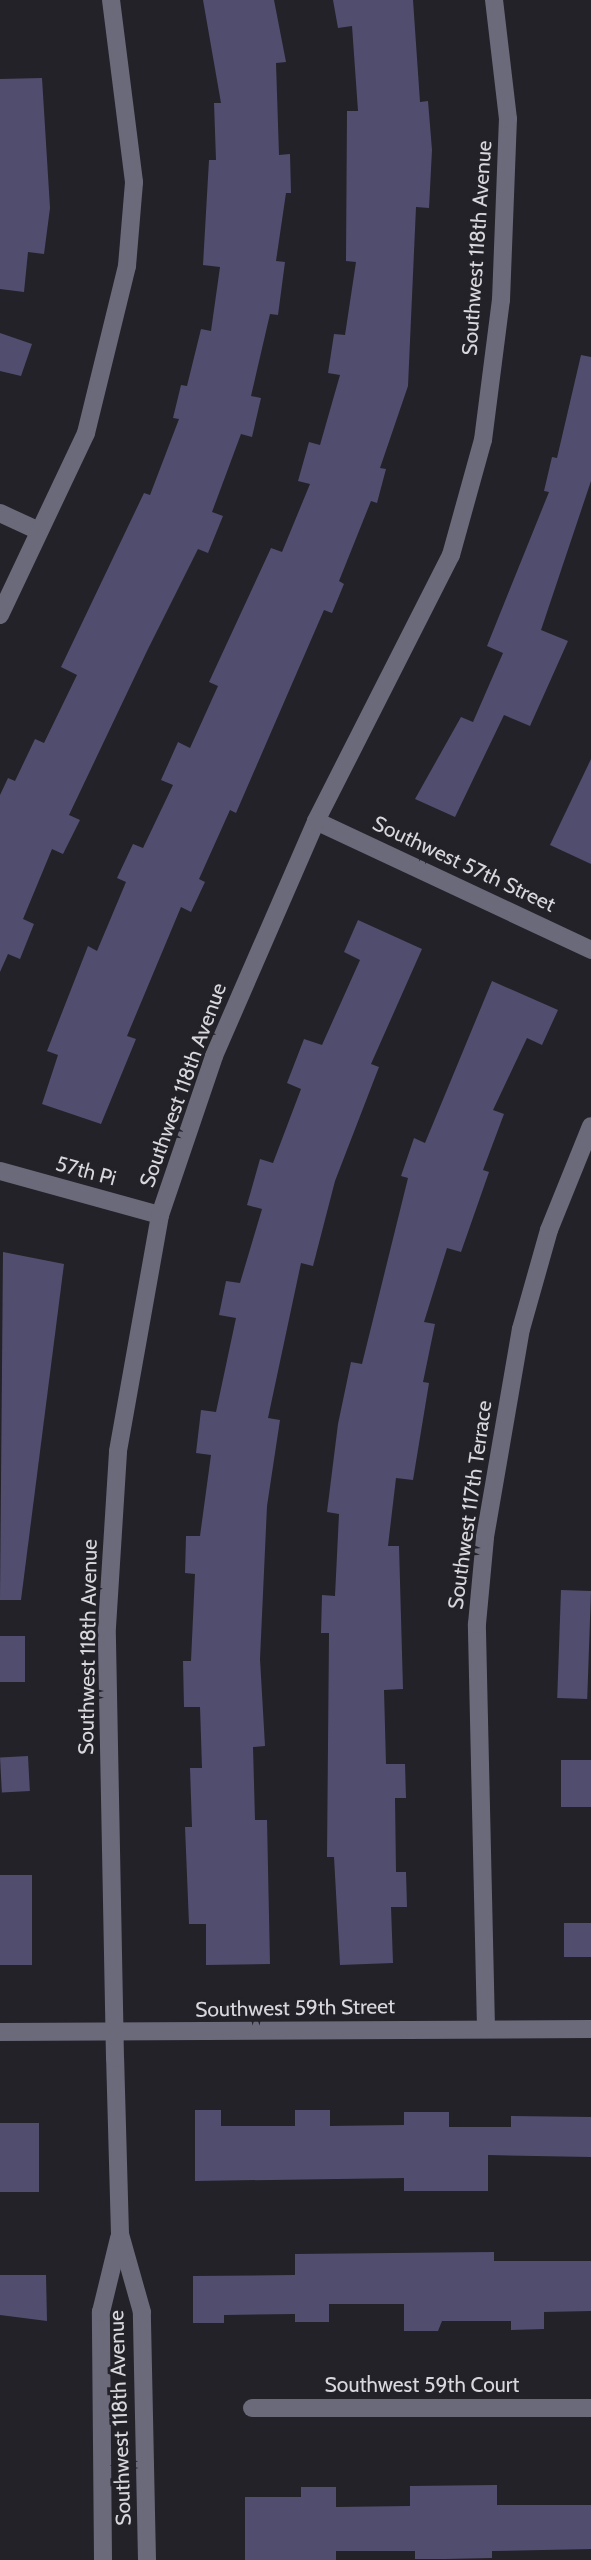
<!DOCTYPE html>
<html>
<head>
<meta charset="utf-8">
<style>
	body { margin:0 }
	#map { position:relative; width:591px; height:2560px; overflow:hidden; background:#232229; font-family:Cabin,sans-serif }
	div>[style] { position:absolute }
	.building>* { inset:0; background:#514d6e; transform-origin:0 0 }
	.minor>* { height:18px; margin:-9px; padding:0 9px; transform-origin:9px; border-radius:9px; background:#6b6a7a }
	span { translate:-50% -50%; white-space:nowrap; text-align:center; line-height:1.15; -webkit-text-stroke:6px #232229; paint-order:stroke }
	.street-label { font-size:21px; color:#d7d7dc }
</style>
</head>
<body>
<div id="map">
	<div class="building">
		<div style="clip-path:polygon(203px 0,274px 0,286px 62px,276px 63px,279px 155px,290px 154px,291px 193px,286px 193px,276px 261px,285px 262px,278px 315px,270px 314px,251px 396px,261px 398px,252px 437px,241px 434px,212px 512px,223px 516px,208px 553px,198px 549px,147px 651px,69px 815px,80px 820px,63px 854px,52px 849px,23px 919px,34px 924px,20px 959px,8px 954px,0 972px,0 795px,8px 778px,15px 781px,35px 739px,44px 743px,77px 675px,61px 667px,144px 493px,150px 495px,179px 419px,173px 418px,181px 385px,187px 386px,201px 329px,211px 331px,220px 267px,203px 265px,209px 160px,216px 160px,214px 103px,221px 103px)"></div>
		<div style="clip-path:polygon(333px 0,413px 0,420px 102px,428px 101px,432px 150px,429px 208px,416px 207px,408px 386px,380px 468px,386px 469px,377px 503px,371px 501px,339px 581px,344px 584px,332px 613px,324px 610px,236px 813px,230px 810px,199px 879px,205px 882px,191px 912px,181px 907px,127px 1036px,136px 1039px,101px 1124px,42px 1104px,58px 1055px,47px 1051px,88px 946px,97px 951px,126px 882px,117px 878px,133px 844px,143px 848px,173px 785px,161px 780px,178px 742px,190px 748px,218px 686px,209px 682px,271px 548px,282px 552px,310px 484px,298px 481px,309px 442px,320px 445px,340px 375px,328px 373px,334px 334px,345px 335px,356px 262px,346px 261px,347px 111px,358px 111px,352px 26px,338px 28px)"></div>
		<div style="clip-path:polygon(42px 78px,50px 208px,44px 254px,28px 252px,24px 292px,0 289px,0 79px)"></div>
		<div style="clip-path:polygon(0 333px,32px 344px,21px 376px,0 371px)"></div>
		<div style="clip-path:polygon(581px 355px,591px 357px,591px 481px,541px 630px,568px 641px,530px 726px,504px 715px,455px 817px,415px 799px,461px 717px,473px 722px,503px 653px,487px 646px,549px 492px,544px 491px,552px 457px,557px 458px)"></div>
		<div style="clip-path:polygon(591px 759px,591px 864px,550px 845px)"></div>
		<div style="clip-path:polygon(358px 920px,422px 949px,371px 1064px,379px 1067px,335px 1181px,313px 1266px,301px 1263px,268px 1418px,280px 1420px,267px 1506px,260px 1659px,265px 1746px,253px 1747px,255px 1820px,267px 1820px,270px 1964px,206px 1965px,206px 1924px,189px 1924px,185px 1827px,192px 1827px,190px 1768px,202px 1768px,200px 1707px,184px 1707px,183px 1661px,191px 1661px,195px 1574px,185px 1573px,186px 1536px,200px 1536px,211px 1455px,196px 1453px,201px 1410px,216px 1412px,236px 1318px,219px 1315px,226px 1281px,240px 1283px,262px 1209px,247px 1205px,260px 1159px,273px 1163px,301px 1089px,287px 1083px,304px 1039px,322px 1045px,360px 960px,344px 952px)"></div>
		<div style="clip-path:polygon(492px 981px,558px 1010px,542px 1045px,527px 1038px,493px 1110px,504px 1114px,483px 1170px,489px 1172px,461px 1252px,447px 1248px,424px 1322px,435px 1324px,423px 1382px,429px 1383px,413px 1480px,396px 1478px,388px 1546px,399px 1546px,403px 1689px,384px 1690px,386px 1764px,405px 1764px,406px 1798px,395px 1798px,396px 1872px,406px 1872px,407px 1907px,391px 1907px,393px 1963px,340px 1965px,334px 1857px,327px 1857px,329px 1633px,321px 1633px,322px 1595px,335px 1596px,339px 1514px,327px 1512px,338px 1424px,351px 1362px,362px 1364px,408px 1178px,401px 1176px,414px 1138px,425px 1143px)"></div>
		<div style="clip-path:polygon(3px 1252px,64px 1264px,21px 1600px,0 1600px)"></div>
		<div style="left:561px;top:1590px;width:30px;height:108px;rotate:2deg"></div>
		<div style="left:0;top:1636px;width:25px;height:46px"></div>
		<div style="left:28px;top:1756px;width:35px;height:28px;rotate:87deg"></div>
		<div style="left:591px;top:1760px;width:47px;height:30px;rotate:90deg"></div>
		<div style="left:0;top:1875px;width:32px;height:90px"></div>
		<div style="left:591px;top:1923px;width:34px;height:27px;rotate:90deg"></div>
		<div style="clip-path:polygon(195px 2110px,221px 2110px,221px 2126px,295px 2126px,295px 2110px,330px 2110px,330px 2126px,404px 2125px,404px 2112px,449px 2112px,449px 2127px,511px 2127px,511px 2116px,591px 2117px,591px 2157px,488px 2155px,488px 2191px,404px 2191px,404px 2178px,195px 2181px)"></div>
		<div style="left:0;top:2123px;width:39px;height:69px"></div>
		<div style="clip-path:polygon(494px 2252px,494px 2261px,591px 2261px,591px 2311px,544px 2312px,544px 2329px,511px 2330px,511px 2321px,442px 2321px,438px 2331px,404px 2331px,404px 2304px,329px 2304px,329px 2322px,295px 2322px,295px 2314px,224px 2315px,224px 2323px,193px 2323px,193px 2276px,295px 2275px,295px 2254px)"></div>
		<div style="clip-path:polygon(0 2275px,46px 2275px,47px 2321px,0 2315px)"></div>
		<div style="clip-path:polygon(497px 2485px,497px 2505px,591px 2505px,591px 2549px,492px 2551px,492px 2558px,444px 2559px,415px 2559px,415px 2551px,336px 2551px,336px 2560px,245px 2560px,245px 2497px,301px 2497px,301px 2487px,336px 2487px,336px 2507px,410px 2506px,410px 2486px)"></div>
	</div>
	<div class="minor">
		<div style="left:0;top:513px;width:43px;rotate:24.8deg"></div>
		<div style="left:0;top:615px;width:201px;rotate:-64.7deg"></div>
		<div style="left:86px;top:433px;width:172px;rotate:-76.2deg"></div>
		<div style="left:127px;top:266px;width:84px;rotate:-85.2deg"></div>
		<div style="left:134px;top:182px;width:183px;rotate:-97.2deg"></div>
		<div style="left:316px;top:821px;width:304px;rotate:25.1deg"></div>
		<div style="left:0;top:1171px;width:166px;rotate:15.4deg"></div>
		<div style="left:486px;top:2028px;width:404px;rotate:-91.3deg"></div>
		<div style="left:477px;top:1624px;width:87px;rotate:-84.7deg"></div>
		<div style="left:485px;top:1537px;width:211px;rotate:-80.2deg"></div>
		<div style="left:521px;top:1329px;width:103px;rotate:-74.2deg"></div>
		<div style="left:549px;top:1230px;width:112px;rotate:-68deg"></div>
		<div style="left:0;top:2032px;width:591px;rotate:-0.29deg"></div>
		<div style="left:252px;top:2408px;width:339px"></div>
		<div style="left:103px;top:2560px;width:248px;rotate:-90.5deg"></div>
		<div style="left:101px;top:2312px;width:76px;rotate:-76.3deg"></div>
		<div style="left:147px;top:2560px;width:248px;rotate:-91.2deg"></div>
		<div style="left:142px;top:2312px;width:81px;rotate:-105.8deg"></div>
		<div style="left:120px;top:2234px;width:176px;rotate:-91.6deg"></div>
		<div style="left:115px;top:2058px;width:431px;rotate:-91.1deg"></div>
		<div style="left:107px;top:1627px;width:176px;rotate:-86.4deg"></div>
		<div style="left:118px;top:1451px;width:240px;rotate:-79.9deg"></div>
		<div style="left:160px;top:1215px;width:168px;rotate:-71.2deg"></div>
		<div style="left:214px;top:1056px;width:256px;rotate:-66.5deg"></div>
		<div style="left:316px;top:821px;width:298px;rotate:-63.1deg"></div>
		<div style="left:451px;top:555px;width:119px;rotate:-74.5deg"></div>
		<div style="left:483px;top:440px;width:141px;rotate:-82.7deg"></div>
		<div style="left:501px;top:300px;width:181px;rotate:-87.8deg"></div>
		<div style="left:508px;top:119px;width:120px;rotate:-96.7deg"></div>
	</div>
	<div class="street-label">
		<span style="left:477px;top:248px;rotate:-86deg">Southwest 118th Avenue</span>
		<span style="left:464px;top:864px;rotate:25deg">Southwest 57th Street</span>
		<span style="left:183px;top:1085px;rotate:-70deg">Southwest 118th Avenue</span>
		<span style="left:86px;top:1171px;rotate:15deg">57th Pi</span>
		<span style="left:470px;top:1505px;rotate:-82deg">Southwest 117th Terrace</span>
		<span style="left:88px;top:1647px;rotate:-89deg">Southwest 118th Avenue</span>
		<span style="left:295px;top:2008px;rotate:-1deg">Southwest 59th Street</span>
		<span style="left:422px;top:2385px">Southwest 59th Court</span>
		<span style="left:120px;top:2418px;rotate:-92deg">Southwest 118th Avenue</span>
	</div>
</div>
</body>
</html>
